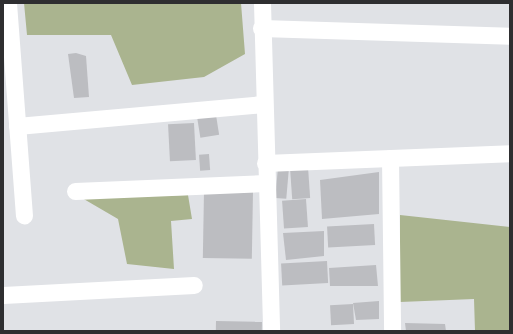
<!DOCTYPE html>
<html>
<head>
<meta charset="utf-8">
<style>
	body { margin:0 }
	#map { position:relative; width:513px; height:334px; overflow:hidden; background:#e0e2e6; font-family:"Sofia Sans Condensed",sans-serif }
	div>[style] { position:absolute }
	.green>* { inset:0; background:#aab48f }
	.building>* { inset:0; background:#bcbdc1; transform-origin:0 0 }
	.street>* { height:17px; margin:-8.5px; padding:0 8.5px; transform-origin:8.5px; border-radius:8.5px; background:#fff }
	span { translate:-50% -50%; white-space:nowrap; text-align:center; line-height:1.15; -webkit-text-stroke:3px #eeeff3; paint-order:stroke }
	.frame { position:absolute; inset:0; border:4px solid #2e2e30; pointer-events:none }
</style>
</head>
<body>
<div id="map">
	<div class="green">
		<div style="clip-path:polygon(24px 3px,241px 3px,245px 54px,204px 77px,132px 85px,111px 35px,27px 35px)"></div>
		<div style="clip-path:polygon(188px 195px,192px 219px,171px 221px,174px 269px,127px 264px,118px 219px,82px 198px)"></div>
		<div style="clip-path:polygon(400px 215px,510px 227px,510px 331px,475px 331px,474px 299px,400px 302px)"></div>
	</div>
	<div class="building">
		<div style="clip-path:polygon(76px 53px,86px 56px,89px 97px,74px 98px,68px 54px)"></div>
		<div style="left:216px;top:115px;width:20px;height:19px;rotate:81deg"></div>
		<div style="left:194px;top:123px;width:37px;height:26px;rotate:87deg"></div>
		<div style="left:209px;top:154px;width:16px;height:10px;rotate:86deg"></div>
		<div style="left:278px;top:167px;width:11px;height:31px;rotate:5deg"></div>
		<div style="left:308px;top:167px;width:31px;height:18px;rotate:86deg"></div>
		<div style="clip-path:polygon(379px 172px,379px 214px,322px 219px,320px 180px)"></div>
		<div style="left:204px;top:191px;width:49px;height:67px;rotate:1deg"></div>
		<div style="left:306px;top:199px;width:28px;height:24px;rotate:86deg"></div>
		<div style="left:374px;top:224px;width:21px;height:47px;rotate:87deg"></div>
		<div style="clip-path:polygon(324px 231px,324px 256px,286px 260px,283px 233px)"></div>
		<div style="left:327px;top:261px;width:22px;height:46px;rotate:87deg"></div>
		<div style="clip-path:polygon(376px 265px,378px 286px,330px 286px,329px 268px)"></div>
		<div style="clip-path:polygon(379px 301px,379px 319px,356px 320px,353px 303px)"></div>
		<div style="left:353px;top:304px;width:20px;height:23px;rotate:87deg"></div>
		<div style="left:216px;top:321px;width:46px;height:10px;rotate:1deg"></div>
		<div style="clip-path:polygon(405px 323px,445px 324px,446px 331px,406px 331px)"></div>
	</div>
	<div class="street">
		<div style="left:8px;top:3px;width:213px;rotate:85.7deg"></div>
		<div style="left:262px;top:3px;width:328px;rotate:88.4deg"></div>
		<div style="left:261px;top:28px;width:249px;rotate:1.8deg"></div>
		<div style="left:17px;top:126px;width:247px;rotate:-5.1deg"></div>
		<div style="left:390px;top:158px;width:173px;rotate:89.3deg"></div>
		<div style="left:265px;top:163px;width:245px;rotate:-2.3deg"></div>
		<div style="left:75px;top:191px;width:190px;rotate:-2.4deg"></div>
		<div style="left:3px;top:295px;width:191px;rotate:-3deg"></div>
	</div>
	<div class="frame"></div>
</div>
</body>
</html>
